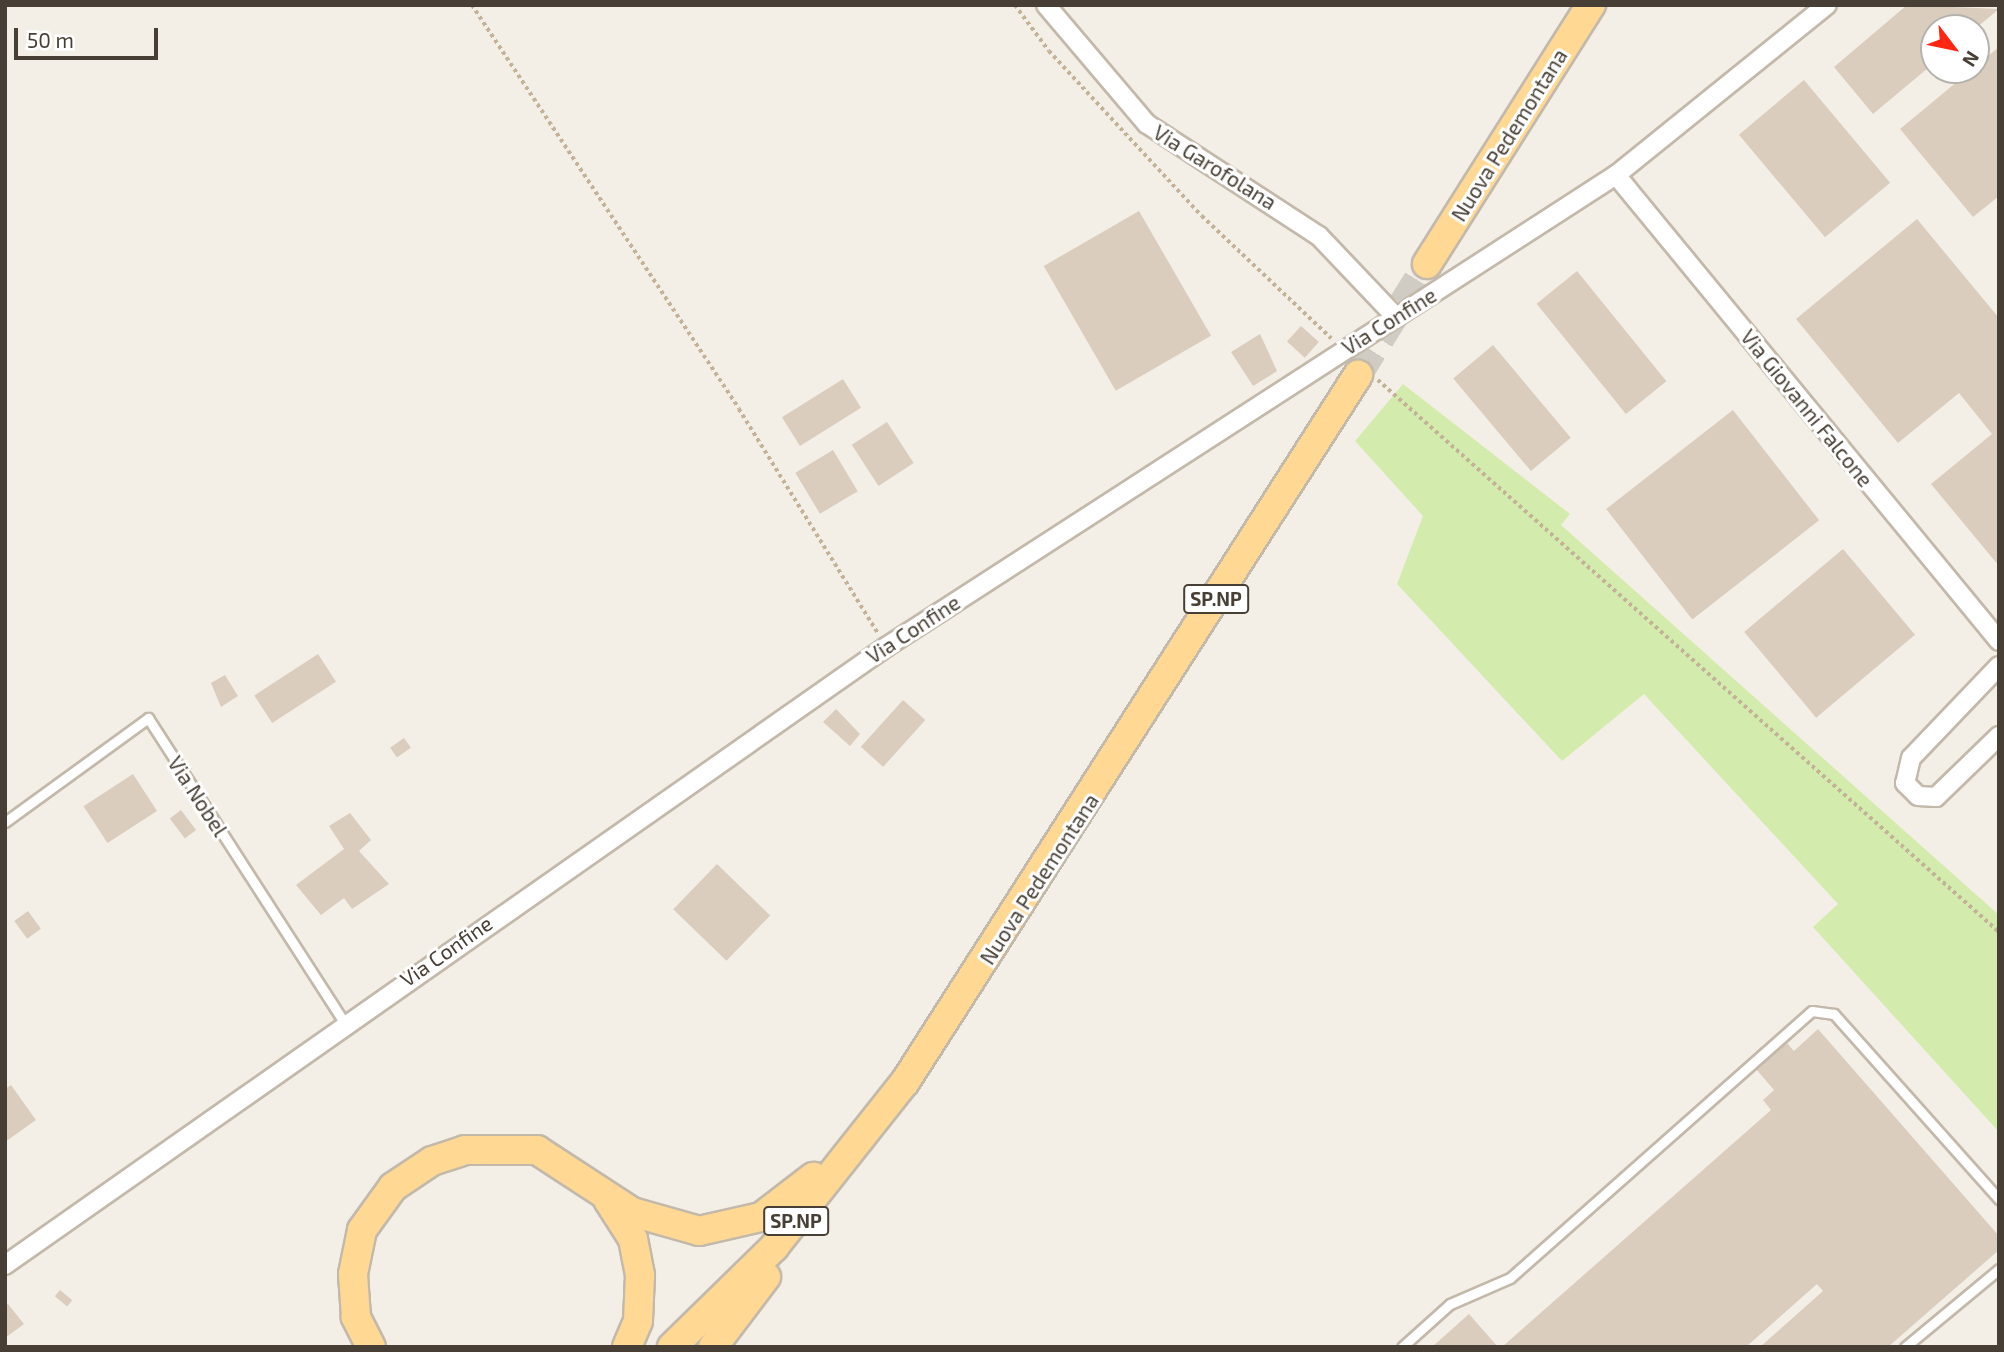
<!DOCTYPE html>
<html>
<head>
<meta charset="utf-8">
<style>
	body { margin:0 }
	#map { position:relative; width:2004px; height:1352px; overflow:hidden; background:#f4efe6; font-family:"Exo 2",sans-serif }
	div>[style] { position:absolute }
	.green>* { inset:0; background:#d3ebac }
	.building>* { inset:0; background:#dacdbe; transform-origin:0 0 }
	.primary-tunnel>* { height:28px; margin-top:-14px; transform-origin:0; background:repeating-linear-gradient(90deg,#d1ccc3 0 28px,transparent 0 42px) }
	.path>* { height:3.5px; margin-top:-1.75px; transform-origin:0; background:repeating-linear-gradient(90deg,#c3b198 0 3.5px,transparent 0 7px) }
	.roads { filter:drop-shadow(2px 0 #c3b9ab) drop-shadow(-2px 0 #c3b9ab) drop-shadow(0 2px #c3b9ab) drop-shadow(0 -2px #c3b9ab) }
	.service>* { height:9px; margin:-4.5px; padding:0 4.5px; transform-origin:4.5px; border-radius:4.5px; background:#fff }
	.minor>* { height:18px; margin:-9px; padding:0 9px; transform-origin:9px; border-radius:9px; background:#fff }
	.primary>* { height:28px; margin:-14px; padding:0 14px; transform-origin:14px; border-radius:14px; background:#ffd994 }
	span { translate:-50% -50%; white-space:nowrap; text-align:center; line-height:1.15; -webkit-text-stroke:6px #fff; paint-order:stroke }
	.shield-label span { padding:2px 5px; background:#fff; border:2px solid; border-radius:5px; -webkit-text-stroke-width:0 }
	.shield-label { font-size:19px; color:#473f35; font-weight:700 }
	.street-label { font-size:21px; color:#473f35 }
	.frame { position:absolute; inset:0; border:7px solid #473f35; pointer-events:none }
	.north { position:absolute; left:1920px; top:14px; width:70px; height:70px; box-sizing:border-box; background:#fff; border:2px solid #b5b2ae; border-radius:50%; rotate:122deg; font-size:19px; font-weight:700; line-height:28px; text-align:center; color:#473f35 }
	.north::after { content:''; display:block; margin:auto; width:24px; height:32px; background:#ff2612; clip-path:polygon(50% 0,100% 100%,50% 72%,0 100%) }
	.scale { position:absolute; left:14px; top:28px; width:144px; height:32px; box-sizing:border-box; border:4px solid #473f35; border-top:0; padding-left:9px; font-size:21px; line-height:24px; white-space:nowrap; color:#473f35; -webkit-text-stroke:5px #fff; paint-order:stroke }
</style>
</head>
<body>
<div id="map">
	<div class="green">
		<div style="clip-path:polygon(1403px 384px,1570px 514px,1561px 525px,1999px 915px,1999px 1132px,1813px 927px,1838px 904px,1644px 694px,1562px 761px,1397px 584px,1423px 516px,1355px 441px)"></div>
	</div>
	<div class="building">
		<div style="clip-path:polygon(1907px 5px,1999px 9px,1976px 28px,1934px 28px,1934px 63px,1873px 114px,1834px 67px)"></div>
		<div style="clip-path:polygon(1999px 47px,1999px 196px,1973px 217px,1900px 129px)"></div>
		<div style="left:1804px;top:80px;width:134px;height:85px;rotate:50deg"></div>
		<div style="left:1139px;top:211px;width:144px;height:110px;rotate:60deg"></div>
		<div style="clip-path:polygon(1917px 219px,1999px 318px,1999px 566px,1931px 484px,1992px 434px,1959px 393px,1898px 443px,1796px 319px)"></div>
		<div style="left:1577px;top:271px;width:142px;height:52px;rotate:51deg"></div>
		<div style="left:1301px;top:326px;width:24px;height:21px;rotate:42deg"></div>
		<div style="clip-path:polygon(1260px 334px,1277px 371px,1253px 386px,1231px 352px)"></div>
		<div style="left:1493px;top:345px;width:121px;height:52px;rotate:50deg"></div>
		<div style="left:843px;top:379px;width:34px;height:72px;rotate:58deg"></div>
		<div style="left:1733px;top:410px;width:140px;height:161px;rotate:52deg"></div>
		<div style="left:887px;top:422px;width:49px;height:42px;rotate:57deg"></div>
		<div style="left:833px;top:450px;width:48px;height:44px;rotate:59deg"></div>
		<div style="left:1843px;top:549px;width:112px;height:129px;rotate:50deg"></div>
		<div style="left:318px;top:654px;width:33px;height:76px;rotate:57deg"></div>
		<div style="clip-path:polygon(225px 675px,238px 696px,221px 707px,211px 683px)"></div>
		<div style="left:903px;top:700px;width:30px;height:63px;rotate:42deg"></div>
		<div style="clip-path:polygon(836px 709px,860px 734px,850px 746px,823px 722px)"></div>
		<div style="left:404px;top:738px;width:12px;height:17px;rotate:55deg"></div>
		<div style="left:133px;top:774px;width:44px;height:59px;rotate:57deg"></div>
		<div style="left:181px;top:810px;width:25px;height:14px;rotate:53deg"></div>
		<div style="clip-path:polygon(350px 813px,371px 840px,359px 851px,389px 884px,352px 909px,344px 898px,321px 915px,296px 885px,344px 849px,329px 826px)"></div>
		<div style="left:717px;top:864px;width:74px;height:63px;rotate:44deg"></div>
		<div style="left:28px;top:911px;width:22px;height:17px;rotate:54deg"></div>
		<div style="clip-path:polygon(1818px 1029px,1999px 1236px,1999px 1250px,1888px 1347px,1760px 1347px,1823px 1291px,1817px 1284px,1746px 1347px,1502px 1347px,1771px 1110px,1763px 1100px,1774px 1090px,1756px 1069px,1787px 1043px,1794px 1051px)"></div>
		<div style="clip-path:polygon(11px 1085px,36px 1120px,5px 1142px,5px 1089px)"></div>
		<div style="left:60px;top:1290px;width:16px;height:8px;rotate:40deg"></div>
		<div style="clip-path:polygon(8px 1304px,24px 1324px,5px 1338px,5px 1306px)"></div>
		<div style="clip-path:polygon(1469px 1314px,1498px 1347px,1432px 1347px)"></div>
	</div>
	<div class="primary-tunnel">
		<div style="left:1358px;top:375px;width:131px;rotate:-58.1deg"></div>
	</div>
	<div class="path">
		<div style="left:472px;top:5px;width:484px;rotate:56.5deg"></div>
		<div style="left:739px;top:409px;width:264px;rotate:58.2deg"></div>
		<div style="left:1015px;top:5px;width:57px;rotate:53.5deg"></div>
		<div style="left:1049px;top:51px;width:225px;rotate:47.2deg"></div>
		<div style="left:1202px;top:216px;width:178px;rotate:43.4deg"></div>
		<div style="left:1378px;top:380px;width:831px;rotate:41.63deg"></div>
	</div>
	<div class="roads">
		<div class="service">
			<div style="left:5px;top:822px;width:177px;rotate:-36deg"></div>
			<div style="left:148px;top:718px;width:362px;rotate:57.2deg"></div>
			<div style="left:1402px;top:1347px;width:64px;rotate:-41.9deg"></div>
			<div style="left:1450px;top:1304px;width:65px;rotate:-23.4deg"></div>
			<div style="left:1510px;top:1278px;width:403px;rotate:-41.5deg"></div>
			<div style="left:1812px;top:1011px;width:22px;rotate:8deg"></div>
			<div style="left:1834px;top:1014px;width:248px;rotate:48.3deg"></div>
			<div style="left:1905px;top:1347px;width:122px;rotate:-39.7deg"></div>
		</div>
		<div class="minor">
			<div style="left:1046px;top:5px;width:156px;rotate:49.7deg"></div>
			<div style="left:1147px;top:124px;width:205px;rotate:33.1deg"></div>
			<div style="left:1319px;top:236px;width:112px;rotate:46.5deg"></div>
			<div style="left:1616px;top:175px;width:603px;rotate:50.58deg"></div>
			<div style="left:1999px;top:666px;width:127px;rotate:133.7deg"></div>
			<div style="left:1911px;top:758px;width:26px;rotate:103deg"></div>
			<div style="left:1905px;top:783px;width:18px;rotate:45deg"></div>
			<div style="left:1918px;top:796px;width:18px;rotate:3deg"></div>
			<div style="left:1936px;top:797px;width:88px;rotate:-44.1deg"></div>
			<div style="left:5px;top:1265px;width:1076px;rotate:-35.05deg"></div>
			<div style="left:886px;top:647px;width:869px;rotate:-32.89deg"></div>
			<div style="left:1616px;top:175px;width:271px;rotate:-38.9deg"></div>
		</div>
		<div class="primary">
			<div style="left:1427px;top:264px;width:307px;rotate:-57.7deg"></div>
			<div style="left:608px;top:1200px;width:46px;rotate:57.3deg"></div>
			<div style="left:633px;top:1239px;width:37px;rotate:79deg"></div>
			<div style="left:640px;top:1275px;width:46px;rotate:92.5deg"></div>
			<div style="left:638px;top:1321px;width:28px;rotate:113deg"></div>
			<div style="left:371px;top:1347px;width:34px;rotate:-117deg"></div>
			<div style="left:356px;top:1317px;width:43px;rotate:-94deg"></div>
			<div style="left:353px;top:1274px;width:45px;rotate:-78.4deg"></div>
			<div style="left:362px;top:1230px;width:53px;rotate:-54.2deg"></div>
			<div style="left:393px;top:1187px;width:47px;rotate:-33.7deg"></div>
			<div style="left:432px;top:1161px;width:35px;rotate:-18deg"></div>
			<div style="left:465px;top:1150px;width:72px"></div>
			<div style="left:537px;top:1150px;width:113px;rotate:33.1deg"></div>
			<div style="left:632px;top:1212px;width:70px;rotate:15.8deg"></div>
			<div style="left:699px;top:1231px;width:64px;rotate:-12.7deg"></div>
			<div style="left:761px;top:1217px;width:66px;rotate:-37.6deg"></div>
			<div style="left:672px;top:1347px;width:143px;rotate:-44.4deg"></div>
			<div style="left:774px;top:1247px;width:211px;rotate:-51.6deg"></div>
			<div style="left:905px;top:1082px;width:840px;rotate:-57.35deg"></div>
			<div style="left:713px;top:1347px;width:88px;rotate:-52.9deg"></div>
		</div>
	</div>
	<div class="shield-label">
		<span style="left:1216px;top:599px">SP.NP</span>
		<span style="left:796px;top:1221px">SP.NP</span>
	</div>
	<div class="street-label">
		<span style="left:1509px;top:135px;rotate:-58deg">Nuova Pedemontana</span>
		<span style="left:1215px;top:167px;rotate:32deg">Via Garofolana</span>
		<span style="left:1389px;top:321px;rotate:-32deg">Via Confine</span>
		<span style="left:1807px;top:408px;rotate:51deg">Via Giovanni Falcone</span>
		<span style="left:913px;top:629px;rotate:-33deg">Via Confine</span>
		<span style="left:198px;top:796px;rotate:57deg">Via Nobel</span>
		<span style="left:1039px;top:879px;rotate:-57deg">Nuova Pedemontana</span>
		<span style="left:446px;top:951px;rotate:-35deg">Via Confine</span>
	</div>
	<div class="frame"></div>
	<div class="north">N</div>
	<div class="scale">50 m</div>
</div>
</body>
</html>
